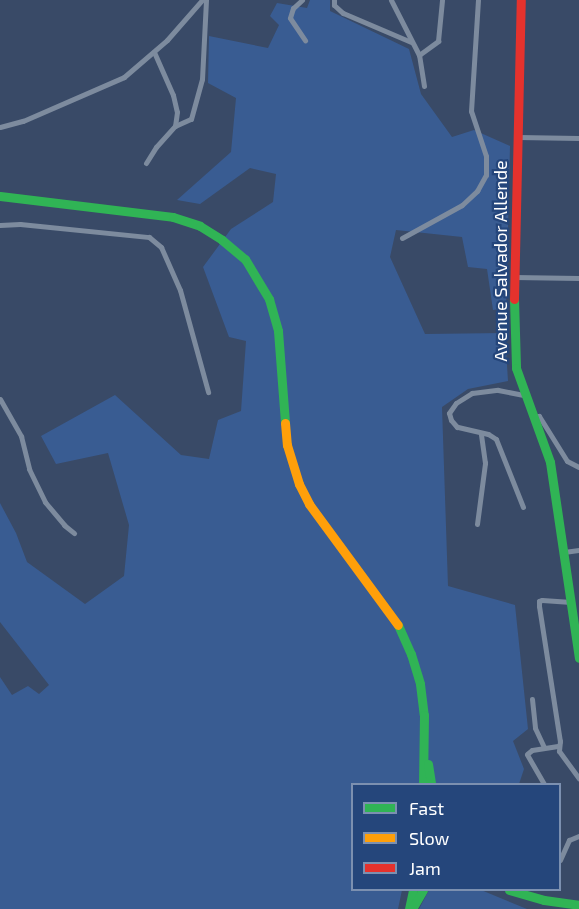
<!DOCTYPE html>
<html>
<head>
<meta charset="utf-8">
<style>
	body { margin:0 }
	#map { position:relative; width:579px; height:909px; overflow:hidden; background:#394a67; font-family:"Exo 2",sans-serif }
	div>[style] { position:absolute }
	.green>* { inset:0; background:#395c92 }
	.street>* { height:5px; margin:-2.5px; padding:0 2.5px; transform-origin:2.5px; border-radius:2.5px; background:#7d8b9e }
	.fast>* { height:9px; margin:-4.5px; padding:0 4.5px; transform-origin:4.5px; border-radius:4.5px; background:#30b455 }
	.slow>* { height:9px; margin:-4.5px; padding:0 4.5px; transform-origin:4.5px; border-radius:4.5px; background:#ff9f0a }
	.jam>* { height:9px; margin:-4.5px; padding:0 4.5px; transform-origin:4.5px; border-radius:4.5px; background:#e5322d }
	span { translate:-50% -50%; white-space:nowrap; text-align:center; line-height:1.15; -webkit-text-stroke:4.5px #25467b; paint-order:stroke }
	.street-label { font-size:18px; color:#fff }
	.legend { position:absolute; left:351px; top:783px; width:210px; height:108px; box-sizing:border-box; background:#25467b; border:2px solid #7c90b0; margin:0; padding:8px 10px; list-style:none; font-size:18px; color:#fff }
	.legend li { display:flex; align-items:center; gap:12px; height:30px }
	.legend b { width:30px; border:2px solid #7c90b0 }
</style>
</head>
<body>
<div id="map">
	<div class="green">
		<div style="clip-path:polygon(310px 0,330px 0,330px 11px,409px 49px,421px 94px,452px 137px,474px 130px,510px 146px,506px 308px,493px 310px,487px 269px,468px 267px,462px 237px,396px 230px,390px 257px,425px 334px,505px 333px,508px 381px,468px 389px,442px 407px,448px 586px,515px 605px,528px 729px,513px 741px,524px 769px,519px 784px,352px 784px,352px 890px,402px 890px,398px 909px,0 909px,0 677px,12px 695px,28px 686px,39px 694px,49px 685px,0 622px,0 503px,16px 533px,27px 562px,85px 604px,124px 576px,129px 525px,108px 453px,56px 464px,41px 436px,115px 395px,181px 455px,209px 459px,218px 420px,241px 411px,246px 341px,229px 337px,203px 267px,231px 229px,273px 202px,276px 174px,250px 168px,200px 204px,177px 200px,231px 152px,236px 98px,208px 83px,209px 36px,268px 48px,279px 25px,270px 16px,277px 3px,307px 8px)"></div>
		<div style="clip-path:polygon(429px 890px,481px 890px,527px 909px,419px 909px)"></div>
	</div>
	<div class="street">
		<div style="left:302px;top:0;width:12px;rotate:138deg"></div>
		<div style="left:293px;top:8px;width:10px;rotate:107deg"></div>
		<div style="left:290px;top:18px;width:27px;rotate:56deg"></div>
		<div style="left:334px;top:0;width:5px;rotate:90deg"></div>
		<div style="left:334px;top:5px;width:12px;rotate:42deg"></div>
		<div style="left:343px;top:13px;width:74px;rotate:23.1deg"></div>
		<div style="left:391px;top:0;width:62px;rotate:63deg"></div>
		<div style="left:154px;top:52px;width:47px;rotate:66.2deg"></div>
		<div style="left:173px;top:95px;width:17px;rotate:77deg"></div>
		<div style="left:177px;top:112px;width:14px;rotate:98deg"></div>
		<div style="left:424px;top:86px;width:31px;rotate:-99deg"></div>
		<div style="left:419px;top:55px;width:24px;rotate:-36deg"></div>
		<div style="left:438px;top:41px;width:41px;rotate:-84.4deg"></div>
		<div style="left:0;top:127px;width:24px;rotate:-15deg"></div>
		<div style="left:23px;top:121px;width:110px;rotate:-23.5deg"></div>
		<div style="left:124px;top:77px;width:57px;rotate:-40.7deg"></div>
		<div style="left:167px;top:40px;width:53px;rotate:-48.8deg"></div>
		<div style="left:518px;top:137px;width:61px;rotate:0.9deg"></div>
		<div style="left:146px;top:163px;width:19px;rotate:-58deg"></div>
		<div style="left:156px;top:147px;width:28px;rotate:-48deg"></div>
		<div style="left:175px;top:126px;width:17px;rotate:-24deg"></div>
		<div style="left:191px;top:119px;width:41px;rotate:-74.6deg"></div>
		<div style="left:202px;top:79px;width:79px;rotate:-87.1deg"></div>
		<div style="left:0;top:225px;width:20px;rotate:-3deg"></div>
		<div style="left:20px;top:224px;width:130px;rotate:5.8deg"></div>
		<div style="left:149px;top:237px;width:16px;rotate:40deg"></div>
		<div style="left:161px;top:247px;width:47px;rotate:66.2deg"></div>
		<div style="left:180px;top:290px;width:106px;rotate:74.6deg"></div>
		<div style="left:402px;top:238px;width:68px;rotate:-28.8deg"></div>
		<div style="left:462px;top:205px;width:21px;rotate:-43deg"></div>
		<div style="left:477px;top:191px;width:18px;rotate:-61deg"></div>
		<div style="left:486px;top:175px;width:19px;rotate:-90deg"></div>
		<div style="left:486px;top:156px;width:47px;rotate:-108.4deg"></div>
		<div style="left:471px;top:111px;width:111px;rotate:-86.4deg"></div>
		<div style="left:514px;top:277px;width:65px;rotate:0.9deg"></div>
		<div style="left:0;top:399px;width:43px;rotate:60.4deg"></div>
		<div style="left:21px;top:436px;width:34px;rotate:76deg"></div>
		<div style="left:29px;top:469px;width:37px;rotate:64deg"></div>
		<div style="left:45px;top:502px;width:30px;rotate:50deg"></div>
		<div style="left:64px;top:525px;width:13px;rotate:39deg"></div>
		<div style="left:533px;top:416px;width:6px"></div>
		<div style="left:539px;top:416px;width:53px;rotate:58.1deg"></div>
		<div style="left:567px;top:461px;width:13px;rotate:27deg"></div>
		<div style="left:523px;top:507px;width:73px;rotate:-111.7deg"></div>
		<div style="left:496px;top:439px;width:9px;rotate:-148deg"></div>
		<div style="left:488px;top:434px;width:32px;rotate:-167deg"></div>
		<div style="left:457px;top:427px;width:9px;rotate:-131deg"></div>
		<div style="left:451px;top:420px;width:7px;rotate:-106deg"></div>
		<div style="left:449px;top:413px;width:12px;rotate:-55deg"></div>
		<div style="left:456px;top:403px;width:19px;rotate:-32deg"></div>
		<div style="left:472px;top:393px;width:26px;rotate:-7deg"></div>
		<div style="left:498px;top:390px;width:26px;rotate:11deg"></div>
		<div style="left:477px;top:524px;width:62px;rotate:-82.5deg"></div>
		<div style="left:485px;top:463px;width:29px;rotate:-98deg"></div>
		<div style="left:564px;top:552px;width:15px;rotate:-8deg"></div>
		<div style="left:571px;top:602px;width:29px;rotate:-176deg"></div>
		<div style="left:542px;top:600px;width:3px;rotate:162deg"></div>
		<div style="left:539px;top:601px;width:5px;rotate:90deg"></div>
		<div style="left:539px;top:606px;width:137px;rotate:81.2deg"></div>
		<div style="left:560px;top:741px;width:10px;rotate:96deg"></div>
		<div style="left:559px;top:751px;width:34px;rotate:54deg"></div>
		<div style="left:532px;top:699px;width:29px;rotate:84deg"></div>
		<div style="left:535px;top:728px;width:21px;rotate:65deg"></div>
		<div style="left:544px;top:784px;width:34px;rotate:-120deg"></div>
		<div style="left:527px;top:754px;width:6px;rotate:-39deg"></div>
		<div style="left:532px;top:750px;width:26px;rotate:-9deg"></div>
		<div style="left:560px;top:860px;width:22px;rotate:-66deg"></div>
		<div style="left:569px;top:840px;width:11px;rotate:-22deg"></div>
	</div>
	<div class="fast">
		<div style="left:0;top:196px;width:174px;rotate:6.9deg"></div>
		<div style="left:173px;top:217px;width:28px;rotate:18deg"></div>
		<div style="left:200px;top:226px;width:26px;rotate:32deg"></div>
		<div style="left:222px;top:240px;width:30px;rotate:40deg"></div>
		<div style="left:245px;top:259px;width:47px;rotate:59deg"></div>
		<div style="left:269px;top:299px;width:33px;rotate:74deg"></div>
		<div style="left:278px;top:331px;width:92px;rotate:85.6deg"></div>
		<div style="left:514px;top:299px;width:69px;rotate:88.3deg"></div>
		<div style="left:516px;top:368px;width:100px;rotate:70.1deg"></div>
		<div style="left:550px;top:462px;width:198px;rotate:81.6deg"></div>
		<div style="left:398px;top:625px;width:32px;rotate:66deg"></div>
		<div style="left:411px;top:654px;width:31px;rotate:73deg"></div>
		<div style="left:420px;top:684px;width:31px;rotate:83deg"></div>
		<div style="left:424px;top:715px;width:69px;rotate:90.8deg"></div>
		<div style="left:428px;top:764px;width:20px;rotate:81deg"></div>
		<div style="left:509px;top:890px;width:36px;rotate:16deg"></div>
		<div style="left:544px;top:900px;width:35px;rotate:8deg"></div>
		<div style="left:409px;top:909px;width:19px;rotate:-78deg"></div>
		<div style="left:412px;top:909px;width:22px;rotate:-60deg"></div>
	</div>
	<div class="slow">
		<div style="left:285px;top:423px;width:22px;rotate:85deg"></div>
		<div style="left:287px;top:445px;width:41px;rotate:72.9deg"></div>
		<div style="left:299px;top:484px;width:22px;rotate:63deg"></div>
		<div style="left:309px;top:504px;width:150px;rotate:53.7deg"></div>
	</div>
	<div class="jam">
		<div style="left:514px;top:299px;width:299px;rotate:-88.7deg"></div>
	</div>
	<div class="street-label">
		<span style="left:500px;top:261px;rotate:-90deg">Avenue Salvador Allende</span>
	</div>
	<ul class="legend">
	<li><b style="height:8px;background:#30b455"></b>Fast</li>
	<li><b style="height:8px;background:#ff9f0a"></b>Slow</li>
	<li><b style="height:8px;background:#e5322d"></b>Jam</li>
	</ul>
</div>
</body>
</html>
